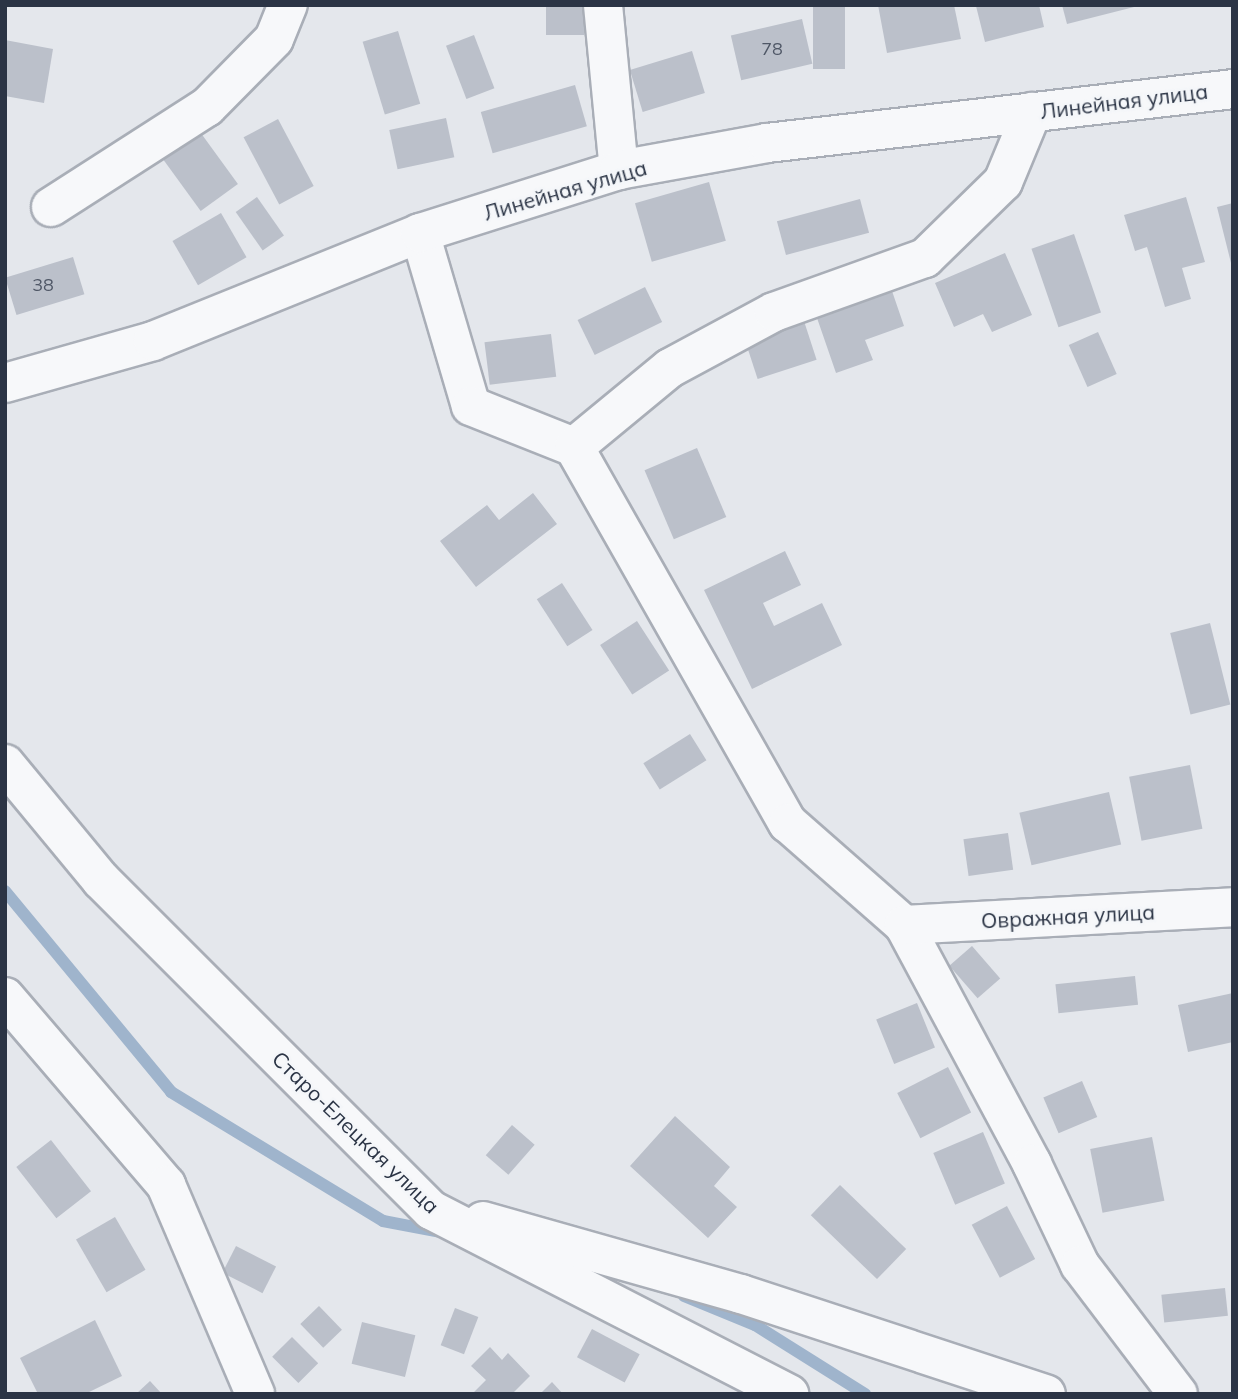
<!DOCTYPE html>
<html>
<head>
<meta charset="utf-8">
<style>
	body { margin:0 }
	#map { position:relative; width:1238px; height:1399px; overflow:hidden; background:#e4e7ec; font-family:Mulish,sans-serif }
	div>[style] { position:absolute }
	.stream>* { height:12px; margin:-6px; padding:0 6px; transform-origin:6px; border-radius:6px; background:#9fb4cc }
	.building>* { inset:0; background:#bbc0ca; transform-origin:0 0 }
	.roads { filter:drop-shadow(2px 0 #a9aeb7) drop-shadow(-2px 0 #a9aeb7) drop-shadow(0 2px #a9aeb7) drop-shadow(0 -2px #a9aeb7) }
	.minor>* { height:38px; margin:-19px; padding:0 19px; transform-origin:19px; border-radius:19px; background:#f7f8fa }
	span { translate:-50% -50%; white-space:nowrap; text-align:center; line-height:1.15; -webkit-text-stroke:5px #f4f6f9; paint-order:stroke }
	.number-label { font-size:18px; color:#4f5766 }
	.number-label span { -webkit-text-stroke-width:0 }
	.street-label { font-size:21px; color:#2b3445 }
	.frame { position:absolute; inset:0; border:7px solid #2b3445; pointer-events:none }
</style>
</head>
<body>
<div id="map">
	<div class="stream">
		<div style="left:5px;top:891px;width:261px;rotate:50.4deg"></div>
		<div style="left:171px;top:1092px;width:248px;rotate:31.3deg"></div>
		<div style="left:383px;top:1221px;width:58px;rotate:10.9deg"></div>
		<div style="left:684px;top:1296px;width:77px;rotate:22.2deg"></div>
		<div style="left:755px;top:1325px;width:130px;rotate:32.1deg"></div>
	</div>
	<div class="building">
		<div style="left:546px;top:5px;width:38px;height:30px"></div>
		<div style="left:813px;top:5px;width:32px;height:64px"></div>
		<div style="clip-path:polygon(878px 5px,954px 5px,961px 39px,887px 53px)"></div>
		<div style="clip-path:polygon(1039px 5px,1044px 27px,985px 42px,976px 6px)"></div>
		<div style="clip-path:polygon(1062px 5px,1138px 5px,1138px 6px,1067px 24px)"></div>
		<div style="left:802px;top:19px;width:46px;height:73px;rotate:77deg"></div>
		<div style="left:398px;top:31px;width:76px;height:37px;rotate:73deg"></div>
		<div style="left:474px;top:35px;width:57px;height:30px;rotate:69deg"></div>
		<div style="clip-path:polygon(5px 40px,53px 49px,44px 103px,5px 96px)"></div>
		<div style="left:692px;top:51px;width:44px;height:65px;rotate:73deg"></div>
		<div style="left:575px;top:85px;width:43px;height:98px;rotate:74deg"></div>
		<div style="left:446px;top:118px;width:40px;height:58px;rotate:78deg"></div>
		<div style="left:278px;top:119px;width:76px;height:39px;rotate:62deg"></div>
		<div style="left:195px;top:125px;width:73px;height:46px;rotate:54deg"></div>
		<div style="left:709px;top:182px;width:61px;height:77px;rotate:74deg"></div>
		<div style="left:257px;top:197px;width:47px;height:26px;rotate:55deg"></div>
		<div style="clip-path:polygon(1186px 197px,1205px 262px,1182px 268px,1191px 299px,1165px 307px,1147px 247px,1135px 251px,1124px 215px)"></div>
		<div style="left:860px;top:199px;width:35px;height:86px;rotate:75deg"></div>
		<div style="clip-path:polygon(1233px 203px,1233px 267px,1232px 267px,1217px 207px)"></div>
		<div style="left:221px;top:213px;width:51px;height:56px;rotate:60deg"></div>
		<div style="left:1074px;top:234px;width:83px;height:45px;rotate:71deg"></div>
		<div style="clip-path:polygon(1005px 253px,1032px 315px,992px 332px,983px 314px,954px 327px,935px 283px)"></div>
		<div style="left:73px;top:257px;width:39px;height:71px;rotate:73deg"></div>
		<div style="left:645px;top:287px;width:39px;height:75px;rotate:64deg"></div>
		<div style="clip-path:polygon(892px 291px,904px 326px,865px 340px,873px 360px,836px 373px,817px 318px)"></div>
		<div style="left:803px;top:318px;width:44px;height:62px;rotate:72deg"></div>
		<div style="left:1098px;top:332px;width:46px;height:32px;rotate:66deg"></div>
		<div style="left:551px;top:334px;width:43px;height:67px;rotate:83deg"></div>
		<div style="left:697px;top:448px;width:75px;height:57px;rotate:67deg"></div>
		<div style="clip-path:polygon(533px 493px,557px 524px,476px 587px,440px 541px,487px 505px,499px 520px)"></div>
		<div style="clip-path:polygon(785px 551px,801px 585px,763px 603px,774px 626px,822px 603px,842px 645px,752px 689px,704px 590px)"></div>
		<div style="left:562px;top:583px;width:56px;height:30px;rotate:57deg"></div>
		<div style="left:637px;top:621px;width:59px;height:44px;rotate:57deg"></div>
		<div style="left:1210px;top:623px;width:84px;height:41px;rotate:76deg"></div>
		<div style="left:690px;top:734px;width:31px;height:55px;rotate:58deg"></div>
		<div style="left:1190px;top:765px;width:65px;height:62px;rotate:79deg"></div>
		<div style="left:1109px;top:792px;width:54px;height:92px;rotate:77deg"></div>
		<div style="left:1008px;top:833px;width:37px;height:45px;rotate:82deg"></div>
		<div style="left:972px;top:946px;width:43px;height:30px;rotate:49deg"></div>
		<div style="left:1135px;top:976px;width:29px;height:80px;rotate:84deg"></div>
		<div style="clip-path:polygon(1233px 993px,1233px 1042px,1188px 1052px,1178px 1005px)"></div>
		<div style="left:917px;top:1003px;width:48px;height:44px;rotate:68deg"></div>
		<div style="left:948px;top:1067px;width:51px;height:57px;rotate:63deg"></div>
		<div style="left:1082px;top:1081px;width:39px;height:42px;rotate:67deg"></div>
		<div style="clip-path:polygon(675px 1116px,730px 1167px,714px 1186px,737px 1207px,708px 1238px,630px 1166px)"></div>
		<div style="left:512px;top:1125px;width:30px;height:40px;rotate:41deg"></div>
		<div style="left:983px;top:1132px;width:56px;height:54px;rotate:67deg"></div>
		<div style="left:1152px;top:1137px;width:65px;height:63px;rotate:79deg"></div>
		<div style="left:51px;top:1140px;width:65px;height:44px;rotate:52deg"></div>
		<div style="left:840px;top:1185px;width:92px;height:42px;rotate:44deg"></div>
		<div style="left:1007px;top:1206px;width:60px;height:40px;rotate:62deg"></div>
		<div style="left:115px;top:1217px;width:61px;height:45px;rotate:60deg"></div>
		<div style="left:236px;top:1246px;width:45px;height:30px;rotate:27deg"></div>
		<div style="left:1225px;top:1288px;width:28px;height:64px;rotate:84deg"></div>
		<div style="left:319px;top:1306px;width:33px;height:26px;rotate:46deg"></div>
		<div style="left:455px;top:1308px;width:25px;height:40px;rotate:21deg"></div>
		<div style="clip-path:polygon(95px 1320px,122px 1376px,85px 1394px,38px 1394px,20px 1358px)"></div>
		<div style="left:362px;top:1322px;width:55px;height:43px;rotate:14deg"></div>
		<div style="left:592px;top:1329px;width:54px;height:32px;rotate:28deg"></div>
		<div style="left:292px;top:1337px;width:37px;height:28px;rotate:45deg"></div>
		<div style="clip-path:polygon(490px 1347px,502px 1360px,508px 1353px,530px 1376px,512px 1394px,472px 1394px,486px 1380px,471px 1366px)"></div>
		<div style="clip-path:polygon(150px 1381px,162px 1394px,136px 1394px)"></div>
		<div style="clip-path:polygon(552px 1382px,563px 1394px,540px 1394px)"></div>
	</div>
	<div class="roads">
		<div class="minor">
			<div style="left:603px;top:5px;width:166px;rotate:84.5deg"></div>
			<div style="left:51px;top:207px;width:185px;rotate:-32.7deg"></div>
			<div style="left:207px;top:107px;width:95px;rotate:-45.4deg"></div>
			<div style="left:274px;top:39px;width:37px;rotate:-68deg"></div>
			<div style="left:420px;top:233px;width:180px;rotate:73.6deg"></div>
			<div style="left:471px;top:406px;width:111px;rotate:21.7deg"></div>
			<div style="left:574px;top:447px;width:433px;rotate:60.4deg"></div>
			<div style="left:788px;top:823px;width:154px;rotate:41.3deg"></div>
			<div style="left:904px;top:925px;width:271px;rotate:61.8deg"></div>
			<div style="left:1032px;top:1164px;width:112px;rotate:64.6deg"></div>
			<div style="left:1080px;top:1265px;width:162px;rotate:52.8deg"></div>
			<div style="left:5px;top:383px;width:154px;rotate:-15.8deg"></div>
			<div style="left:153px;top:341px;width:288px;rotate:-22deg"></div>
			<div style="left:420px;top:233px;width:209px;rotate:-17.6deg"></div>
			<div style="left:619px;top:170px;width:150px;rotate:-10.3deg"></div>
			<div style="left:767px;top:143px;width:469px;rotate:-6.6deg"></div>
			<div style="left:574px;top:447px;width:124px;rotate:-39.5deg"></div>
			<div style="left:670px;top:368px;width:118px;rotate:-28.3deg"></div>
			<div style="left:774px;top:312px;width:160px;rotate:-19.7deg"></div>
			<div style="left:925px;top:258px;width:109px;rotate:-44.3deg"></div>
			<div style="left:1003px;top:182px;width:76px;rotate:-67.5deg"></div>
			<div style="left:5px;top:764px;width:151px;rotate:50.4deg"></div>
			<div style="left:101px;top:880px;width:467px;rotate:45deg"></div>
			<div style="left:431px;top:1210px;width:403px;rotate:27.2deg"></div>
			<div style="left:904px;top:925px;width:329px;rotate:-3.1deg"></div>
			<div style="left:5px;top:997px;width:248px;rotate:49.4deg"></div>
			<div style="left:166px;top:1185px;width:227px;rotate:66.9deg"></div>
			<div style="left:483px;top:1221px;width:268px;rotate:15.8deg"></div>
			<div style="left:741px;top:1294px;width:321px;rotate:18.2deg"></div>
		</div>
	</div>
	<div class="number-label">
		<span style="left:772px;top:49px">78</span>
		<span style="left:43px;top:285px">38</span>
	</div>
	<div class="street-label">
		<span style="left:1124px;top:101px;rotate:-7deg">Линейная улица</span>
		<span style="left:565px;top:190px;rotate:-16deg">Линейная улица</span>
		<span style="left:1068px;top:916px;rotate:-3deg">Овражная улица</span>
		<span style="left:356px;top:1132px;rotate:44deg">Старо-Елецкая улица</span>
	</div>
	<div class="frame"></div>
</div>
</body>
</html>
